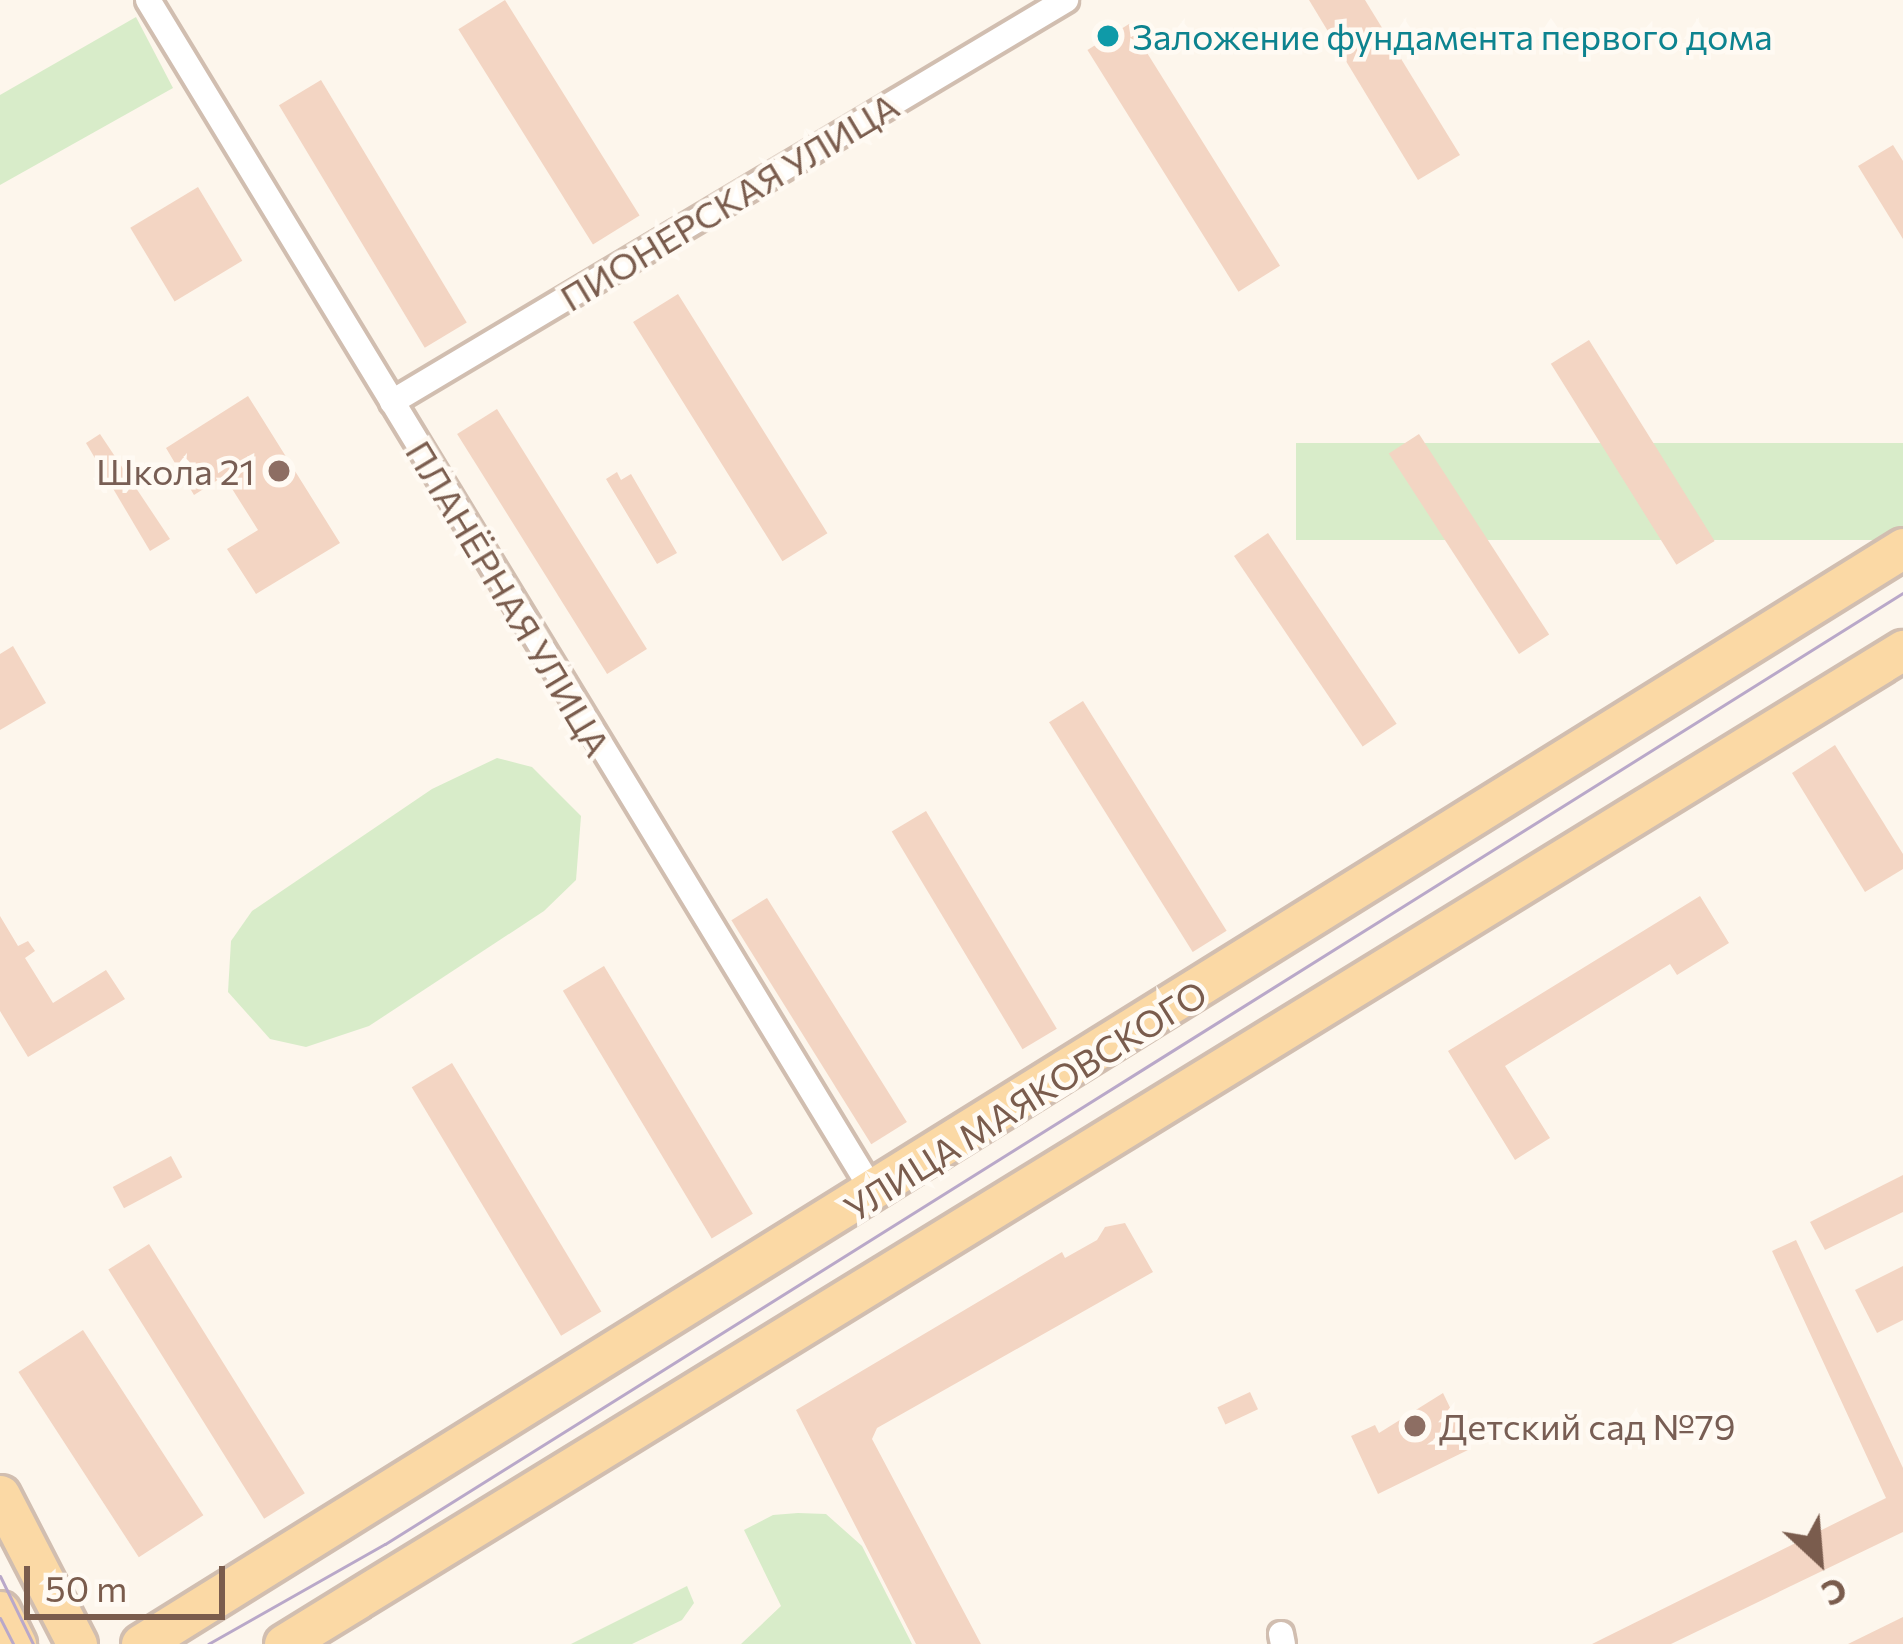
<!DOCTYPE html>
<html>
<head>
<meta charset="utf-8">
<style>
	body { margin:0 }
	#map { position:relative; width:1903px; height:1644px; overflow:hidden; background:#fdf6ec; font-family:Commissioner,sans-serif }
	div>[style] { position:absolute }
	.green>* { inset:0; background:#d8ecc9; transform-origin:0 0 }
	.building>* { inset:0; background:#f3d5c3; transform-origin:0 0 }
	.roads { filter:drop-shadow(3px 0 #d1beb0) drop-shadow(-3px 0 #d1beb0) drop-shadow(0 3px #d1beb0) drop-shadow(0 -3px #d1beb0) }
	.minor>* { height:24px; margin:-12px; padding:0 12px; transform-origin:12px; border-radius:12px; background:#fff }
	.primary>* { height:39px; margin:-19.5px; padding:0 19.5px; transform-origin:19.5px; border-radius:19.5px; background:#fbd9a5 }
	.tram>* { height:3px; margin:-1.5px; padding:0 1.5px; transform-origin:1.5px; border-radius:1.5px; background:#b9a8c9 }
	.dots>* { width:33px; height:33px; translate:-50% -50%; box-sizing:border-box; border:6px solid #fffaf3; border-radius:50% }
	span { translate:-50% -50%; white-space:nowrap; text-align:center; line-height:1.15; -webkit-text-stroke:9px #fffaf3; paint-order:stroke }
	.culture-label { font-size:36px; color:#0d838f }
	.left { translate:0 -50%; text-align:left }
	.street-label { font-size:36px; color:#7a5c4d }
	.education-label { font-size:36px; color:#785e54 }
	.right { translate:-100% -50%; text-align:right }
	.north { position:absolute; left:1759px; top:1500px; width:120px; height:120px; -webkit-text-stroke:9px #fffaf3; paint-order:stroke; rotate:154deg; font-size:33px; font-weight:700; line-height:48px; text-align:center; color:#7a5c4d }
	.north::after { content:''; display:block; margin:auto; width:42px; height:54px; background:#7a5c4d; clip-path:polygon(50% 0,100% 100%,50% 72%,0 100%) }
	.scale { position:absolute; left:24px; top:1566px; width:201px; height:54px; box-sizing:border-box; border:6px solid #7a5c4d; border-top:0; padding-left:15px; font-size:36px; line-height:42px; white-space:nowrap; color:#7a5c4d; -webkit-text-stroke:9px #fffaf3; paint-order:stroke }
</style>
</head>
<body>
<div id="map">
	<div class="green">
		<div style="clip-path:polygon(136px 17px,173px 88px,0 185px,0 95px)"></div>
		<div style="left:1903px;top:443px;width:97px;height:607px;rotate:90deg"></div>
		<div style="clip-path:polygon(497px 758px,532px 767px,581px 816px,576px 880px,544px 911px,369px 1026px,306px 1047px,270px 1039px,228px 992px,231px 941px,252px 911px,432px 789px)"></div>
		<div style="clip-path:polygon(798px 1513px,826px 1514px,862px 1546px,912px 1644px,741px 1644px,781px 1606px,744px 1530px,773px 1515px)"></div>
		<div style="clip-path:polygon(687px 1586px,694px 1603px,682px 1620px,632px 1644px,571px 1644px)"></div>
	</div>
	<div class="building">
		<div style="left:505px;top:0;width:254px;height:55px;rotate:58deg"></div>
		<div style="clip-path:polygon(1309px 0,1365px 0,1460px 155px,1418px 180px)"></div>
		<div style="left:1129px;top:24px;width:285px;height:49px;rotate:58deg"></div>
		<div style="left:321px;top:80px;width:283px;height:49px;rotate:59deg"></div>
		<div style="clip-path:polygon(1893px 145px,1903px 161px,1903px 239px,1858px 166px)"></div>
		<div style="left:198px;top:187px;width:86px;height:79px;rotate:59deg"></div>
		<div style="left:678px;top:294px;width:282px;height:53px;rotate:58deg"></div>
		<div style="left:1589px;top:340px;width:237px;height:45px;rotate:58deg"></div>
		<div style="clip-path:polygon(248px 396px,340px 543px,256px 594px,227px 549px,258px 530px,224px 476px,194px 495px,166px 448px)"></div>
		<div style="left:497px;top:409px;width:283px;height:47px;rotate:58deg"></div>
		<div style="clip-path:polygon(100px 434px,170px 539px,150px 551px,86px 443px)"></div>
		<div style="left:1419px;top:434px;width:239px;height:36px;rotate:57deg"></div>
		<div style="clip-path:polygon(617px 472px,621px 480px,631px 474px,677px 553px,657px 564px,606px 479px)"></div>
		<div style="left:1268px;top:533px;width:230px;height:41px;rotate:56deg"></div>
		<div style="clip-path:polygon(13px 646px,46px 703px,0 730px,0 654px)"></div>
		<div style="left:1083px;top:701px;width:271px;height:40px;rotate:58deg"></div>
		<div style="clip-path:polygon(1835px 745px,1903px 854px,1903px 869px,1865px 892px,1792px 773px)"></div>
		<div style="left:926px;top:811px;width:254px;height:40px;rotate:59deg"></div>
		<div style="clip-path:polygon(1700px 896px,1729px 943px,1677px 975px,1670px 964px,1505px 1066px,1550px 1138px,1515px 1160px,1448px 1051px)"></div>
		<div style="left:767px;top:898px;width:264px;height:42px;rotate:58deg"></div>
		<div style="clip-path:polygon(0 916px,18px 946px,28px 941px,35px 951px,25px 958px,53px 1003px,106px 970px,125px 999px,28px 1057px,0 1011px)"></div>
		<div style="left:604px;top:966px;width:289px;height:48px;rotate:59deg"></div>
		<div style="left:452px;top:1063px;width:290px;height:47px;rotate:59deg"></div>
		<div style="left:171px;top:1156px;width:24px;height:66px;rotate:62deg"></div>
		<div style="clip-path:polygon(1903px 1175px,1903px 1212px,1825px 1250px,1810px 1222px)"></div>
		<div style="clip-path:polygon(1125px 1223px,1153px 1272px,877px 1428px,872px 1439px,981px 1644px,916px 1644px,796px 1410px,1062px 1252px,1065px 1258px,1097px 1240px,1105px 1227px)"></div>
		<div style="clip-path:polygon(1796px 1240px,1903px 1468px,1903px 1532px,1671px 1644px,1592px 1644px,1886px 1498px,1772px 1251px)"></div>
		<div style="left:149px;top:1244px;width:294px;height:48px;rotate:58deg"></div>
		<div style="clip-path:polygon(1903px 1266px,1903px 1320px,1877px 1333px,1855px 1290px)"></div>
		<div style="left:83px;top:1330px;width:221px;height:77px;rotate:57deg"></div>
		<div style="left:1250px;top:1392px;width:19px;height:36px;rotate:65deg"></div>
		<div style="clip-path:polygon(1443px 1393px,1470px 1449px,1378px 1494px,1351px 1436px,1375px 1425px,1379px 1433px)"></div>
		<div style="clip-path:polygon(1903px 1617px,1903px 1644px,1848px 1644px)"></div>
	</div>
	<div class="roads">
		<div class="minor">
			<div style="left:148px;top:0;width:1397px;rotate:58.68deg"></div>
			<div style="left:392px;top:402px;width:785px;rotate:-30.81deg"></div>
			<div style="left:1281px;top:1634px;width:10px;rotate:79deg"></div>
		</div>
		<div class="primary">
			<div style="left:0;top:1495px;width:168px;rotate:62.7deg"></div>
			<div style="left:0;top:1611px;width:37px;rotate:64deg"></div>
			<div style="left:141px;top:1644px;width:2075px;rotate:-31.88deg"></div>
			<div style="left:284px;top:1644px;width:1900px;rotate:-31.55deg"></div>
		</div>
	</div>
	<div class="tram">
		<div style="left:0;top:1576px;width:76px;rotate:64.1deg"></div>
		<div style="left:0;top:1618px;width:29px;rotate:63deg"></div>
		<div style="left:208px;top:1644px;width:203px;rotate:-29.5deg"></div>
		<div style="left:385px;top:1544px;width:1791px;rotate:-32.07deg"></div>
	</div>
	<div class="dots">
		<div style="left:1108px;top:36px;background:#0f9aa8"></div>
		<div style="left:279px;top:471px;background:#8d6e63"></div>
		<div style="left:1415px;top:1426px;background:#8d6e63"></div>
	</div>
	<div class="culture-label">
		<span class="left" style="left:1132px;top:36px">Заложение фундамента первого дома</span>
	</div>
	<div class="street-label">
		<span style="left:729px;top:201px;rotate:-31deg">ПИОНЕРСКАЯ УЛИЦА</span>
		<span style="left:509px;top:598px;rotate:59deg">ПЛАНЁРНАЯ УЛИЦА</span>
		<span style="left:1025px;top:1100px;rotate:-32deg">УЛИЦА МАЯКОВСКОГО</span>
	</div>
	<div class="education-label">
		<span class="right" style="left:255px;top:471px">Школа 21</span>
		<span class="left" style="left:1439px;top:1426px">Детский сад №79</span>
	</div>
	<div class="north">С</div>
	<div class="scale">50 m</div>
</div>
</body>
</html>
